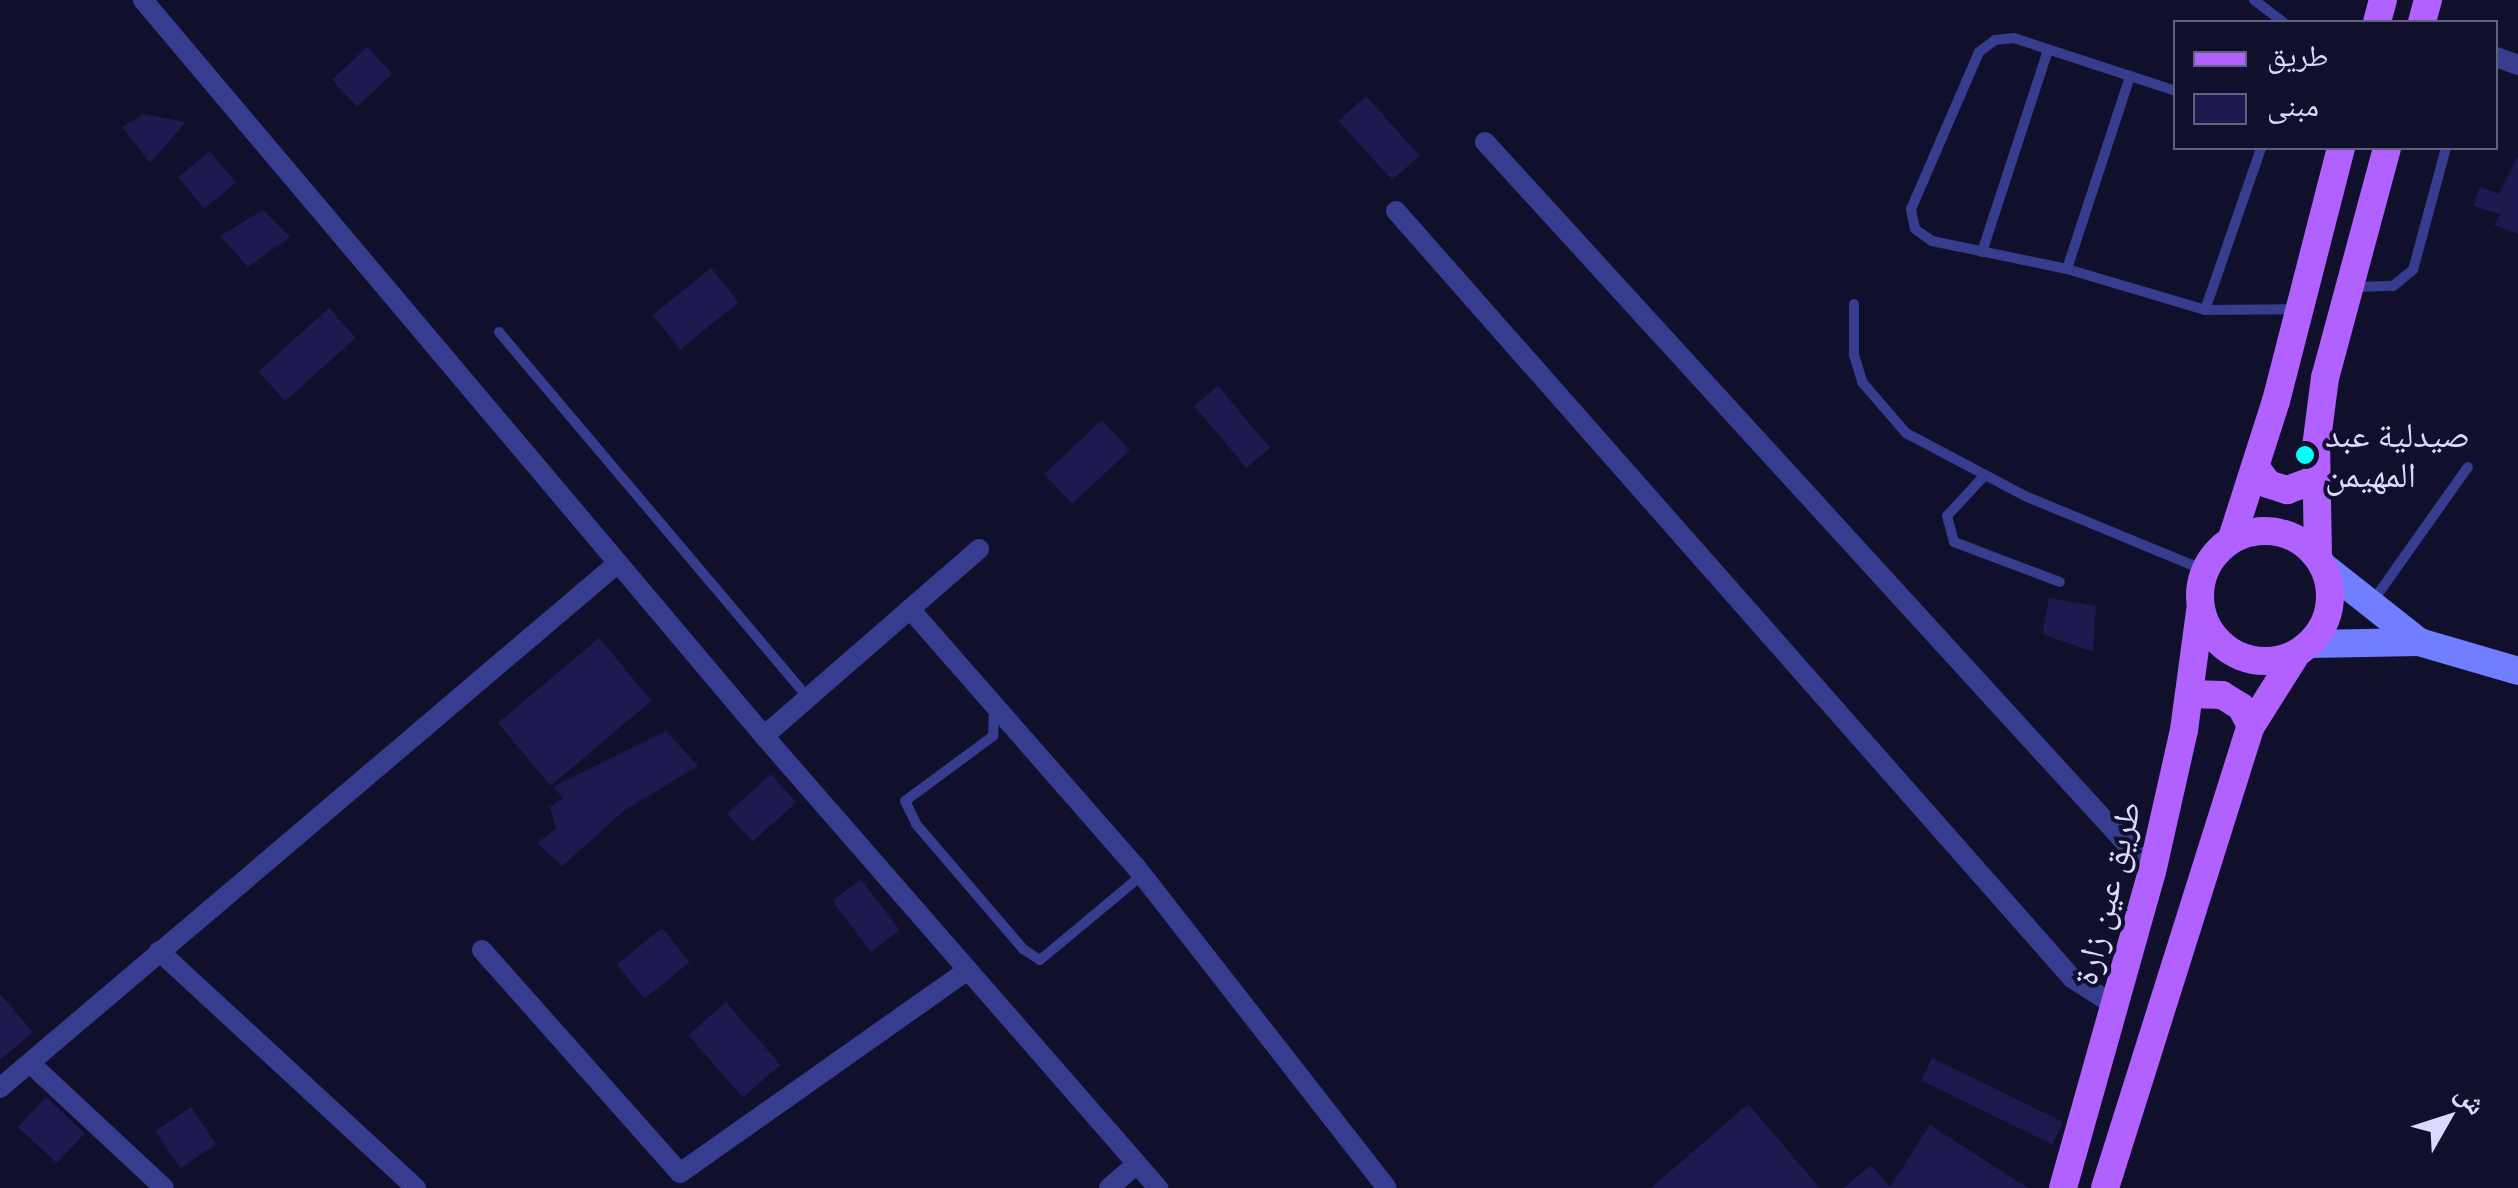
<!DOCTYPE html>
<html>
<head>
<meta charset="utf-8">
<style>
	body { margin:0 }
	#map { position:relative; width:2518px; height:1188px; overflow:hidden; background:#100f2c; font-family:"Archivo Narrow","Noto Naskh Arabic",sans-serif }
	div>[style] { position:absolute }
	.building>* { inset:0; background:#1e194e; transform-origin:0 0 }
	.service>* { height:10px; margin:-5px; padding:0 5px; transform-origin:5px; border-radius:5px; background:#373d8e }
	.minor>* { height:20px; margin:-10px; padding:0 10px; transform-origin:10px; border-radius:10px; background:#373d8e }
	.secondary>* { height:28px; margin:-14px; padding:0 14px; transform-origin:14px; border-radius:14px; background:#717eff }
	.primary>* { height:28px; margin:-14px; padding:0 14px; transform-origin:14px; border-radius:14px; background:#b161ff }
	.primary>.ring { margin:-14px; padding:0; box-sizing:content-box; background:none; border:28px solid #b161ff; border-radius:50% }
	.dots>* { width:28px; height:28px; translate:-50% -50%; box-sizing:border-box; border:5px solid #100f2c; border-radius:50% }
	span { translate:-50% -50%; white-space:nowrap; text-align:center; line-height:1.15; -webkit-text-stroke:8px #100f2c; paint-order:stroke }
	.poi-label { font-size:35px; color:#dadaff }
	.left { translate:0 -50%; text-align:left }
	.street-label { font-size:35px; color:#dadaff }
	.legend { position:absolute; left:2173px; top:20px; width:325px; height:130px; box-sizing:border-box; background:#100f2c; border:2px solid #616080; margin:0; padding:12px 18px; list-style:none; font-size:30px; color:#dadaff }
	.legend li { display:flex; align-items:center; gap:20px; height:50px }
	.legend b { width:50px; border:2px solid #616080 }
	.north { position:absolute; left:2398px; top:1068px; width:100px; height:100px; -webkit-text-stroke:8px #100f2c; paint-order:stroke; rotate:51deg; font-size:28px; font-weight:700; line-height:40px; text-align:center; color:#dadaff }
	.north::after { content:''; display:block; margin:auto; width:35px; height:45px; background:#dadaff; clip-path:polygon(50% 0,100% 100%,50% 72%,0 100%) }
</style>
</head>
<body>
<div id="map">
	<div class="building">
		<div style="left:367px;top:47px;width:37px;height:48px;rotate:47deg"></div>
		<div style="left:1366px;top:96px;width:80px;height:37px;rotate:48deg"></div>
		<div style="clip-path:polygon(143px 114px,186px 122px,150px 163px,122px 127px)"></div>
		<div style="left:210px;top:151px;width:41px;height:41px;rotate:51deg"></div>
		<div style="clip-path:polygon(2518px 156px,2518px 234px,2494px 225px,2500px 214px,2473px 206px,2480px 187px,2499px 194px)"></div>
		<div style="clip-path:polygon(263px 210px,290px 237px,248px 267px,220px 236px)"></div>
		<div style="left:711px;top:268px;width:44px;height:75px;rotate:51deg"></div>
		<div style="left:329px;top:308px;width:40px;height:95px;rotate:48deg"></div>
		<div style="left:1218px;top:386px;width:81px;height:31px;rotate:50deg"></div>
		<div style="left:1102px;top:420px;width:41px;height:79px;rotate:47deg"></div>
		<div style="clip-path:polygon(2049px 598px,2096px 606px,2093px 652px,2042px 634px)"></div>
		<div style="left:599px;top:638px;width:82px;height:132px;rotate:50deg"></div>
		<div style="clip-path:polygon(666px 731px,698px 766px,625px 810px,562px 866px,537px 843px,556px 829px,550px 807px,563px 798px,553px 787px)"></div>
		<div style="left:771px;top:774px;width:38px;height:59px;rotate:48deg"></div>
		<div style="left:861px;top:879px;width:64px;height:36px;rotate:53deg"></div>
		<div style="left:662px;top:928px;width:44px;height:58px;rotate:51deg"></div>
		<div style="clip-path:polygon(0 994px,33px 1032px,0 1060px)"></div>
		<div style="left:726px;top:1002px;width:83px;height:50px;rotate:49deg"></div>
		<div style="left:1932px;top:1058px;width:146px;height:25px;rotate:26deg"></div>
		<div style="left:46px;top:1097px;width:53px;height:41px;rotate:43deg"></div>
		<div style="clip-path:polygon(1748px 1104px,1820px 1188px,1651px 1188px)"></div>
		<div style="left:191px;top:1107px;width:45px;height:43px;rotate:56deg"></div>
		<div style="clip-path:polygon(1930px 1125px,2028px 1188px,1844px 1188px,1871px 1165px,1890px 1187px)"></div>
	</div>
	<div class="service">
		<div style="left:2254px;top:0;width:36px;rotate:37deg"></div>
		<div style="left:2176px;top:91px;width:170px;rotate:-161.9deg"></div>
		<div style="left:2014px;top:38px;width:19px;rotate:174deg"></div>
		<div style="left:1995px;top:40px;width:20px;rotate:143deg"></div>
		<div style="left:1979px;top:52px;width:171px;rotate:113.4deg"></div>
		<div style="left:1911px;top:209px;width:20px;rotate:79deg"></div>
		<div style="left:1915px;top:229px;width:21px;rotate:35deg"></div>
		<div style="left:1932px;top:241px;width:138px;rotate:11.7deg"></div>
		<div style="left:2067px;top:269px;width:144px;rotate:16.5deg"></div>
		<div style="left:2205px;top:310px;width:91px;rotate:-0.6deg"></div>
		<div style="left:1982px;top:252px;width:213px;rotate:-71.9deg"></div>
		<div style="left:2067px;top:269px;width:203px;rotate:-71.9deg"></div>
		<div style="left:2355px;top:287px;width:38px;rotate:-2deg"></div>
		<div style="left:2393px;top:286px;width:26px;rotate:-39deg"></div>
		<div style="left:2413px;top:270px;width:126px;rotate:-74.9deg"></div>
		<div style="left:1854px;top:304px;width:51px;rotate:90deg"></div>
		<div style="left:1854px;top:355px;width:28px;rotate:73deg"></div>
		<div style="left:1862px;top:382px;width:67px;rotate:49.2deg"></div>
		<div style="left:1906px;top:433px;width:135px;rotate:27.9deg"></div>
		<div style="left:2025px;top:496px;width:194px;rotate:22.5deg"></div>
		<div style="left:2205px;top:310px;width:171px;rotate:-70.9deg"></div>
		<div style="left:499px;top:332px;width:479px;rotate:49.8deg"></div>
		<div style="left:1984px;top:476px;width:54px;rotate:132.8deg"></div>
		<div style="left:1947px;top:516px;width:27px;rotate:75deg"></div>
		<div style="left:1954px;top:542px;width:113px;rotate:20.7deg"></div>
		<div style="left:2373px;top:601px;width:164px;rotate:-54.7deg"></div>
		<div style="left:994px;top:711px;width:25px;rotate:92deg"></div>
		<div style="left:993px;top:736px;width:109px;rotate:143.5deg"></div>
		<div style="left:905px;top:801px;width:25px;rotate:64deg"></div>
		<div style="left:916px;top:824px;width:165px;rotate:49.4deg"></div>
		<div style="left:1023px;top:949px;width:20px;rotate:33deg"></div>
		<div style="left:1040px;top:960px;width:133px;rotate:-39.8deg"></div>
	</div>
	<div class="minor">
		<div style="left:143px;top:0;width:963px;rotate:49.84deg"></div>
		<div style="left:764px;top:736px;width:600px;rotate:48.92deg"></div>
		<div style="left:2496px;top:57px;width:23px;rotate:20deg"></div>
		<div style="left:1485px;top:142px;width:989px;rotate:47.58deg"></div>
		<div style="left:1396px;top:211px;width:1022px;rotate:48.61deg"></div>
		<div style="left:2072px;top:978px;width:54px;rotate:32.8deg"></div>
		<div style="left:910px;top:609px;width:343px;rotate:48.8deg"></div>
		<div style="left:1136px;top:867px;width:407px;rotate:52deg"></div>
		<div style="left:764px;top:736px;width:285px;rotate:-41deg"></div>
		<div style="left:482px;top:950px;width:298px;rotate:48.4deg"></div>
		<div style="left:680px;top:1173px;width:352px;rotate:-35.2deg"></div>
		<div style="left:159px;top:951px;width:350px;rotate:42.7deg"></div>
		<div style="left:30px;top:1063px;width:183px;rotate:43deg"></div>
		<div style="left:0;top:1088px;width:811px;rotate:-40.35deg"></div>
		<div style="left:1109px;top:1188px;width:37px;rotate:-41deg"></div>
	</div>
	<div class="secondary">
		<div style="left:2323px;top:566px;width:121px;rotate:38.3deg"></div>
		<div style="left:2310px;top:644px;width:109px;rotate:-1.1deg"></div>
		<div style="left:2419px;top:642px;width:103px;rotate:16.3deg"></div>
	</div>
	<div class="primary">
		<div style="left:2377px;top:22px;width:23px;rotate:-75deg"></div>
		<div style="left:2422px;top:22px;width:23px;rotate:-75deg"></div>
		<div style="left:2256px;top:468px;width:20px;rotate:53deg"></div>
		<div style="left:2268px;top:484px;width:20px;rotate:18deg"></div>
		<div style="left:2287px;top:490px;width:30px;rotate:-20deg"></div>
		<div class="ring" style="left:2200px;top:531px;width:102px;height:102px"></div>
		<div style="left:2232px;top:538px;width:144px;rotate:-72.2deg"></div>
		<div style="left:2276px;top:401px;width:261px;rotate:-75.6deg"></div>
		<div style="left:2318px;top:557px;width:110px;rotate:-91deg"></div>
		<div style="left:2316px;top:447px;width:70px;rotate:-82.6deg"></div>
		<div style="left:2325px;top:378px;width:238px;rotate:-74.9deg"></div>
		<div style="left:2191px;top:694px;width:31px;rotate:2deg"></div>
		<div style="left:2222px;top:695px;width:22px;rotate:32deg"></div>
		<div style="left:2241px;top:707px;width:21px;rotate:62deg"></div>
		<div style="left:2063px;top:1188px;width:328px;rotate:-74.3deg"></div>
		<div style="left:2152px;top:872px;width:146px;rotate:-77.3deg"></div>
		<div style="left:2184px;top:730px;width:120px;rotate:-82.3deg"></div>
		<div style="left:2105px;top:1188px;width:485px;rotate:-72.5deg"></div>
		<div style="left:2251px;top:726px;width:86px;rotate:-57.8deg"></div>
	</div>
	<div class="dots">
		<div style="left:2305px;top:455px;background:#06fffb"></div>
	</div>
	<div class="poi-label">
		<span class="left" style="left:2325px;top:455px">صيدلية عبد<br>المهيمن</span>
	</div>
	<div class="street-label">
		<span style="left:2107px;top:893px;rotate:-76deg">طريق عين زارة</span>
	</div>
	<ul class="legend">
	<li><b style="height:12px;background:#b161ff"></b>طريق</li>
	<li><b style="height:28px;background:#1e194e"></b>مبنى</li>
	</ul>
	<div class="north">ش</div>
</div>
</body>
</html>
